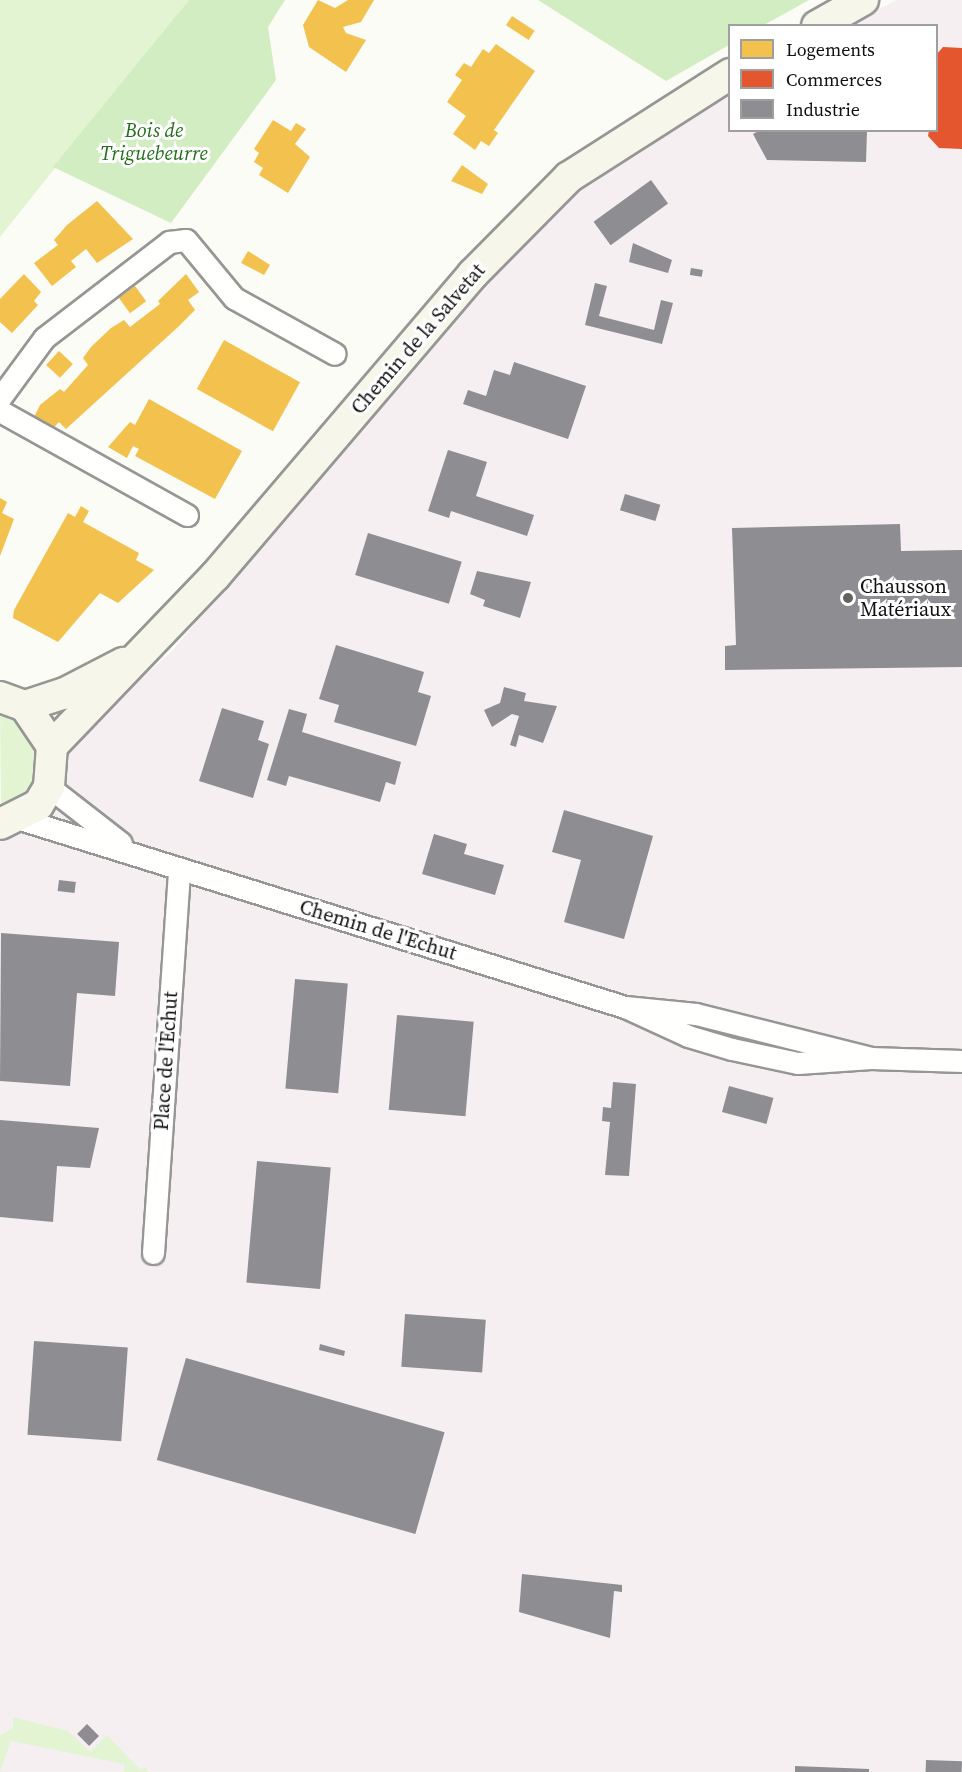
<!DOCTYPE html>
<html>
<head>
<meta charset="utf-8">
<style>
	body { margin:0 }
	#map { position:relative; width:962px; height:1772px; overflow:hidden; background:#fcfcf6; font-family:"Source Serif 4",serif }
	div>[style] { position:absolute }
	.industrial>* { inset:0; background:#f5eff2 }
	.green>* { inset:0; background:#e3f4d3 }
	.forest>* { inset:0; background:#d2edc1 }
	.homes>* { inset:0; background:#f2c14e; transform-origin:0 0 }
	.shops>* { inset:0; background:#e4572e }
	.industry>* { inset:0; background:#8d8d92; transform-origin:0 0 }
	.roads { filter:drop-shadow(2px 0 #969694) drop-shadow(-2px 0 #969694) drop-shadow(0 2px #969694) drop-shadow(0 -2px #969694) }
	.street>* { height:21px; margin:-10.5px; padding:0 10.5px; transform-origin:10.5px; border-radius:10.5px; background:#fffffe }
	.secondary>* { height:30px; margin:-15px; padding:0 15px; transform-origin:15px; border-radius:15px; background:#f6f6eb }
	.dots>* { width:16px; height:16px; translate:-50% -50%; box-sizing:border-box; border:3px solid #fff; border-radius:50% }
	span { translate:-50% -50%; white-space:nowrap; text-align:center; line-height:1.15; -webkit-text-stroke:6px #fff; paint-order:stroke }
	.park-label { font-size:20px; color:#216f18; font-style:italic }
	.street-label { font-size:20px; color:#101010 }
	.poi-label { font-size:20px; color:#101010 }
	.left { translate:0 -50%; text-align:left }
	.legend { position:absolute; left:728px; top:24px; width:210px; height:108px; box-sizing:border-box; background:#fff; border:2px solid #9f9f9f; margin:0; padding:8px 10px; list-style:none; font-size:18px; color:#101010 }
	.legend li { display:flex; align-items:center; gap:12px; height:30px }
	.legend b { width:30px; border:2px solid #9f9f9f }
</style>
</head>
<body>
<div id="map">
	<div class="industrial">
		<div style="clip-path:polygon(897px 0,962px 0,962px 1772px,0 1772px,0 835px,25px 833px,52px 813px,65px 782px,67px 747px,172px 651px,448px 314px,581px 187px,729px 89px,730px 130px,936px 130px,936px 26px,848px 25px)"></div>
	</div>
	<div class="green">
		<div style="clip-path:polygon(0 0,189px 0,0 237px)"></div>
		<div style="clip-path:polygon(0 710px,20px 719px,38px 743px,38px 773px,31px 788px,1px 806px)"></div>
		<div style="clip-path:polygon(13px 1717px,68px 1731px,90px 1752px,107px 1735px,141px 1770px,145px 1767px,149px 1772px,124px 1772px,124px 1764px,11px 1741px,0 1772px,0 1736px,13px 1728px)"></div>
	</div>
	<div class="forest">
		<div style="clip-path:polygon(189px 0,285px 0,268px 27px,276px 80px,171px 223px,53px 167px)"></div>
		<div style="clip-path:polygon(538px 0,809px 0,764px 25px,730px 26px,729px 45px,666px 81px)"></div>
	</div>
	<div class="homes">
		<div style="clip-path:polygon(318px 0,335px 8px,348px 0,374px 0,361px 22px,343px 27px,346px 33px,366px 40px,346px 72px,309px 47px,303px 25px)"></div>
		<div style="left:512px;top:16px;width:27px;height:11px;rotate:33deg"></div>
		<div style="clip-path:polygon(496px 44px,535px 71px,494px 130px,498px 133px,489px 146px,481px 141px,475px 150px,453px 134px,466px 116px,447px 102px,462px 80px,455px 75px,464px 63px,471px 67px,483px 49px,489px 53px)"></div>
		<div style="clip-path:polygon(273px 120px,291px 131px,296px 123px,306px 129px,295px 144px,310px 157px,288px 193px,259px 175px,263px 168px,254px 162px,259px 153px,254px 149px)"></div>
		<div style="clip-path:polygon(462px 165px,488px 184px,482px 194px,451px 181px)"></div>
		<div style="clip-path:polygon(97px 201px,133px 239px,97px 263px,86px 249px,71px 261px,76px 267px,52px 286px,34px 263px,58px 245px,54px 240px,67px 225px)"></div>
		<div style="clip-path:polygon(248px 251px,270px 265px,264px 275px,241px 263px)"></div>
		<div style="clip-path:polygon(24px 274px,41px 292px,34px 301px,38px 305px,12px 333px,0 322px,0 299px)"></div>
		<div style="clip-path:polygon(186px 274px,199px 292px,188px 300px,195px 310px,178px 327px,66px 429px,59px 422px,51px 431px,32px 421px,40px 405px,60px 389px,64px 392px,88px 365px,83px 358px,91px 347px,111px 328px,124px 320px,130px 327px,160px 304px,158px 301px)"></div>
		<div style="left:135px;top:286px;width:19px;height:20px;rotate:54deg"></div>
		<div style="left:224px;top:340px;width:87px;height:56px;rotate:29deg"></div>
		<div style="left:59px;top:351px;width:19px;height:19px;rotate:43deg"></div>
		<div style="clip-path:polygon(149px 399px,242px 451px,215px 499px,135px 456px,139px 449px,133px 446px,127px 458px,108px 447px,130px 422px,135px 425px)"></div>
		<div style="clip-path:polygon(0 498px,7px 502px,2px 513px,14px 519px,0 556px)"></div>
		<div style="clip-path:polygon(81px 506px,89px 511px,83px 522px,139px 553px,136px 560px,154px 570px,118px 603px,100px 593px,58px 642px,13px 618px,14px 610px,68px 513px,75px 517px)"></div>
	</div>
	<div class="shops">
		<div style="clip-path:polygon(943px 47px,962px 48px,962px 149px,939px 148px,928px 136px,929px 130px,936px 130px,936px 55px)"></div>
	</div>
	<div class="industry">
		<div style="clip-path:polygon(760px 130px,867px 130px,866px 162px,767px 160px,753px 134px)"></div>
		<div style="left:651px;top:180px;width:29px;height:71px;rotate:54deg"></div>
		<div style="clip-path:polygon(633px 243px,672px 260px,668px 273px,629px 262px)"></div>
		<div style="left:691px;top:268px;width:12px;height:7px;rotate:9deg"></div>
		<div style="clip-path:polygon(595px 283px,607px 286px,599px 316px,654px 330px,661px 300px,673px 303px,662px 344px,585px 325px)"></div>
		<div style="clip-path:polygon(514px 362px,586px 386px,568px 439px,463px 404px,468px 390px,486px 396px,494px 370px,510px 375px)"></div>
		<div style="clip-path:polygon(448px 450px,487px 462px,476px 496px,534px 515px,527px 536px,451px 511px,449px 518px,428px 511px)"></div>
		<div style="left:625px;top:494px;width:37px;height:17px;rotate:17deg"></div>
		<div style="clip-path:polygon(900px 524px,901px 551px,962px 550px,962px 667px,725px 670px,725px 646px,736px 645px,732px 528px)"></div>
		<div style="left:368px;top:533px;width:98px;height:44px;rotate:17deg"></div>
		<div style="clip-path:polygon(477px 571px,531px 582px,520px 618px,483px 606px,485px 600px,470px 594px)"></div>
		<div style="clip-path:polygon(336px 645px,424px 672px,418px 692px,431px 696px,416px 746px,334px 722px,339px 705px,319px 699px)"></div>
		<div style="clip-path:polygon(504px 687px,526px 693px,524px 701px,557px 706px,543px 743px,519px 735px,516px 747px,510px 745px,519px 716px,512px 714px,492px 727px,484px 710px,500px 703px)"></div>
		<div style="clip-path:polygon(222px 708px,264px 721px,258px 740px,269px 744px,253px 798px,199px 781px)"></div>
		<div style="clip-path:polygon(289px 709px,307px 714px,302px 732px,401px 762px,395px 785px,386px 782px,380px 802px,289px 776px,286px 786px,267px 780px)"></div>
		<div style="clip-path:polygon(564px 810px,653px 836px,624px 939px,564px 922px,581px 860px,552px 852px)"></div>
		<div style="clip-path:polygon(434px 834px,467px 844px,464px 854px,504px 865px,495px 895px,422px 874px)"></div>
		<div style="left:59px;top:880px;width:17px;height:11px;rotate:7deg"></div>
		<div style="clip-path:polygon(1px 933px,119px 942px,115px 996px,77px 993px,70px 1086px,0 1081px)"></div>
		<div style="left:295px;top:979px;width:53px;height:110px;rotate:5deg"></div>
		<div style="left:397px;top:1015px;width:77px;height:95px;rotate:5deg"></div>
		<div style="clip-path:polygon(613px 1082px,636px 1084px,629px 1176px,605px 1175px,610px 1122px,602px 1121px,603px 1107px,611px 1108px)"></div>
		<div style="left:729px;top:1086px;width:46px;height:27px;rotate:15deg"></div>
		<div style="clip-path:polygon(0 1120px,99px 1128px,90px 1168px,57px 1166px,53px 1222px,0 1217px)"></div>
		<div style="left:257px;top:1161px;width:74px;height:122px;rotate:5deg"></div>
		<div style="left:405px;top:1314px;width:81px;height:53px;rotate:4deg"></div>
		<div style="left:34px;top:1341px;width:94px;height:94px;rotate:4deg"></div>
		<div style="clip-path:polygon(320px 1344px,345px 1351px,344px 1356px,319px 1350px)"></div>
		<div style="left:186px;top:1358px;width:269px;height:106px;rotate:16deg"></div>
		<div style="clip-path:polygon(522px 1574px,622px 1585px,622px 1592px,614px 1591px,610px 1638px,519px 1612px)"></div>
		<div style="left:87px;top:1724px;width:17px;height:14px;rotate:45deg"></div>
		<div style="left:926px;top:1760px;width:36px;height:12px;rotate:2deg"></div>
		<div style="clip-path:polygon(795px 1766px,869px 1769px,869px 1772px,795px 1772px)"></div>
	</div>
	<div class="roads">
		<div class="street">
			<div style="left:0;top:398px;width:74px;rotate:-53.7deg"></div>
			<div style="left:44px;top:338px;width:158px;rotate:-37.5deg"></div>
			<div style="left:169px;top:242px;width:17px;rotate:-7deg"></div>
			<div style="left:186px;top:240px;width:75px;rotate:50.4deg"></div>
			<div style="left:234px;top:298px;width:115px;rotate:29deg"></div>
			<div style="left:0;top:411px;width:214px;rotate:29.1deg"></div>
			<div style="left:49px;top:787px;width:91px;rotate:37.9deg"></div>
			<div style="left:17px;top:818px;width:637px;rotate:17.27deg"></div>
			<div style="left:625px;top:1007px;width:69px;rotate:24.7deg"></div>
			<div style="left:688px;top:1036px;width:46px;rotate:16.5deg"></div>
			<div style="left:732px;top:1049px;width:67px;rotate:12deg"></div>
			<div style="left:798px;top:1063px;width:73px;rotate:-3.9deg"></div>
			<div style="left:871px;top:1058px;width:180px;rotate:-165.9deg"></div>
			<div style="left:696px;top:1014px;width:71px;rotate:-174.4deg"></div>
			<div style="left:871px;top:1058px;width:91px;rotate:1.9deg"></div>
			<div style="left:153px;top:1253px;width:385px;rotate:-86.1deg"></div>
		</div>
		<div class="secondary">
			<div style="left:817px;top:26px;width:53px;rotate:-29.5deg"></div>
			<div style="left:0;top:697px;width:27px;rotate:20deg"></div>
			<div style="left:25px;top:706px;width:48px;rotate:56deg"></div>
			<div style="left:52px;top:746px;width:41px;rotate:94.2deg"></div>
			<div style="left:49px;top:787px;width:21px;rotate:121deg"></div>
			<div style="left:38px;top:805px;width:42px;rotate:153.4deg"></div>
			<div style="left:25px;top:706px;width:40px;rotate:-18deg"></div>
			<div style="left:63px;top:694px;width:68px;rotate:-27.3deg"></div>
			<div style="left:52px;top:746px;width:236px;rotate:-46.2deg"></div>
			<div style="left:215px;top:576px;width:397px;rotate:-49.5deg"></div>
			<div style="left:473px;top:274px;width:136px;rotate:-45.3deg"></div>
			<div style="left:569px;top:177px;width:191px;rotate:-32.6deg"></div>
		</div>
	</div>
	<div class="dots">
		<div style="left:848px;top:598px;background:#636360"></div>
	</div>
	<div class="park-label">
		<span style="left:154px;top:142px">Bois de<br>Triguebeurre</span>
	</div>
	<div class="street-label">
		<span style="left:418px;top:339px;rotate:-49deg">Chemin de la Salvetat</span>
		<span style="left:378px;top:930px;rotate:17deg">Chemin de l'Echut</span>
		<span style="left:166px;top:1061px;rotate:-86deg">Place de l'Echut</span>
	</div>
	<div class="poi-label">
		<span class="left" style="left:860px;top:598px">Chausson<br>Matériaux</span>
	</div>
	<ul class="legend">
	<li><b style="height:16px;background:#f2c14e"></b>Logements</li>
	<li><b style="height:16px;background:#e4572e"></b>Commerces</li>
	<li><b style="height:16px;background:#8d8d92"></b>Industrie</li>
	</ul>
</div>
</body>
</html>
